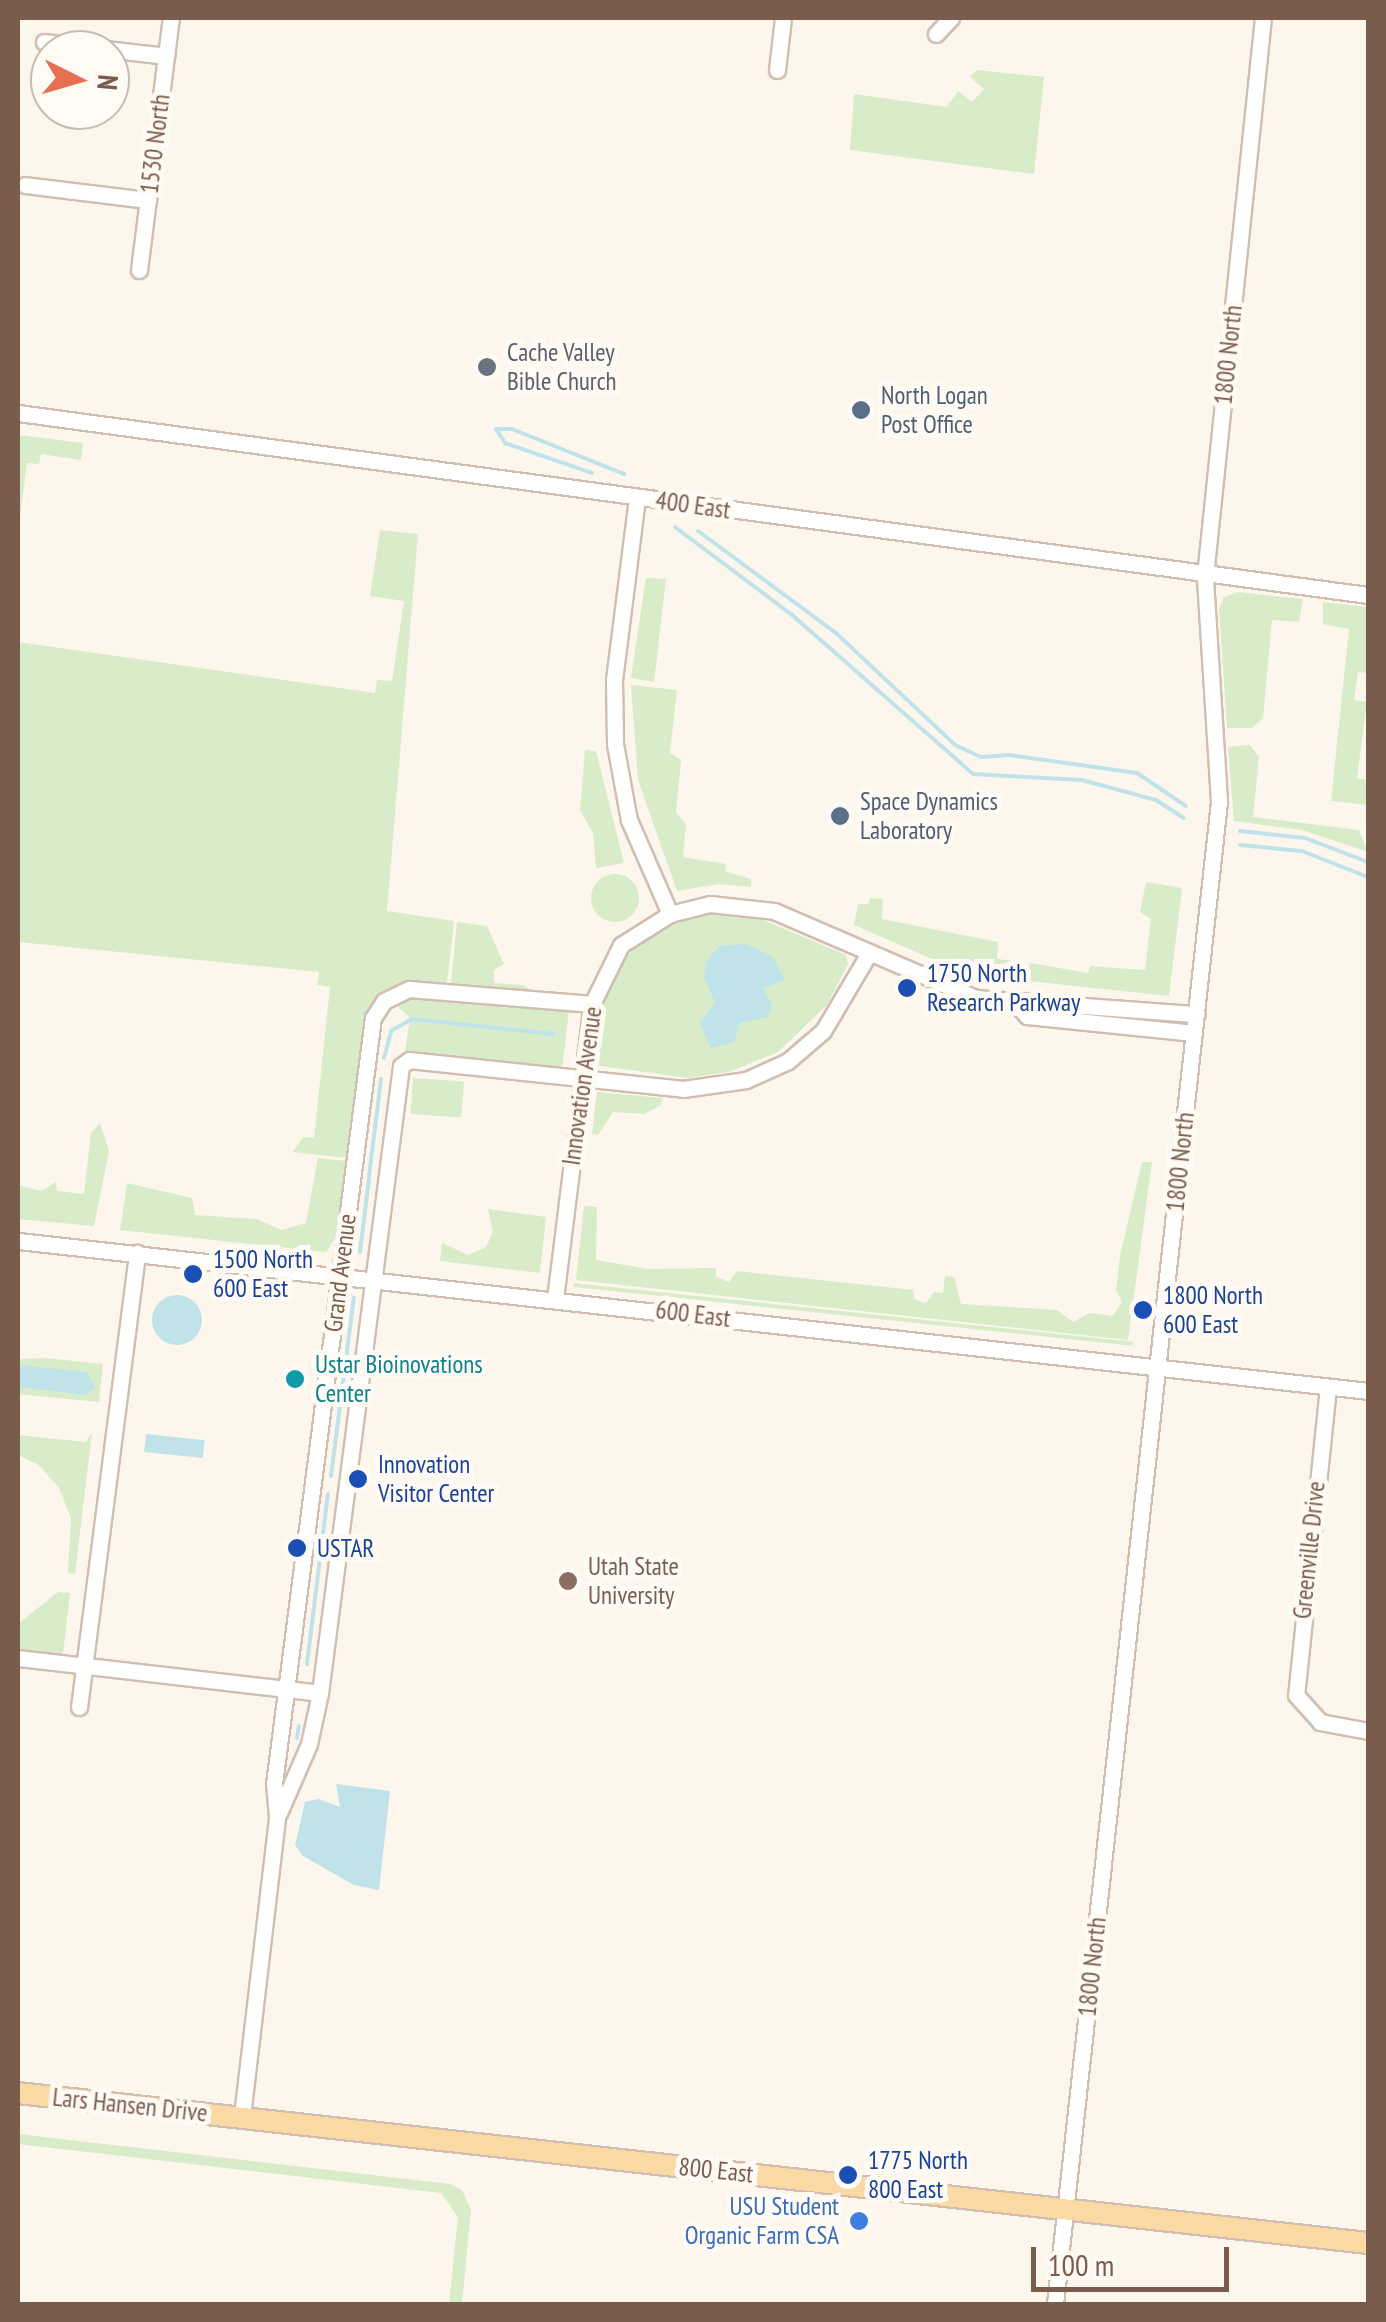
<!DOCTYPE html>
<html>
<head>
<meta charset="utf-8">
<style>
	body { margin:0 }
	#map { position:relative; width:1386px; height:2322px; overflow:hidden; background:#fdf6ec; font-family:"PT Sans Narrow",sans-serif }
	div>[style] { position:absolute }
	.green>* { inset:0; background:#d8ecc9; transform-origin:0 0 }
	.round { border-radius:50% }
	.water>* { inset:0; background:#bfe3e8; transform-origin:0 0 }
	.stream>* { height:4px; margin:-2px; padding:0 2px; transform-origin:2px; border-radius:2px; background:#bfe3e8 }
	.roads { filter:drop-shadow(2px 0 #d1beb0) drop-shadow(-2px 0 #d1beb0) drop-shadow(0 2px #d1beb0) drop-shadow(0 -2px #d1beb0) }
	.minor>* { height:15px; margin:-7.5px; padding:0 7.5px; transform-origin:7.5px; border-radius:7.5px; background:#fff }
	.major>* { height:20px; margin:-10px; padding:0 10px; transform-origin:10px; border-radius:10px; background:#fbd9a5 }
	.dots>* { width:28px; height:28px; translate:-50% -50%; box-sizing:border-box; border:5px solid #fffaf3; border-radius:50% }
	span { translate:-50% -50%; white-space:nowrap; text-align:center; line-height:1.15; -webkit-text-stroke:10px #fffaf3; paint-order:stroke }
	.street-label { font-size:25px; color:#7a5c4d }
	.worship-label { font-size:25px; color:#5b616d }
	.left { translate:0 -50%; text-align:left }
	.service-label { font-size:25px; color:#4e5e75 }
	.transit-label { font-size:25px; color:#164399 }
	.culture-label { font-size:25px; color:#0d838f }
	.education-label { font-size:25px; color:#785e54 }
	.shop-label { font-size:25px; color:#366cbe }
	.right { translate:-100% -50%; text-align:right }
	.frame { position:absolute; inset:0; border:20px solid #7a5c4d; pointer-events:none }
	.north { position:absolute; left:30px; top:30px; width:100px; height:100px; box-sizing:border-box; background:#fffaf3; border:2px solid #cabbb1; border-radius:50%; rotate:95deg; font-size:28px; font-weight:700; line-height:40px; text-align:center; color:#7a5c4d }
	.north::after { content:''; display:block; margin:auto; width:35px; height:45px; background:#e76f51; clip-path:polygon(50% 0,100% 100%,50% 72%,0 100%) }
	.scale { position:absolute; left:1031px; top:2247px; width:198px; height:45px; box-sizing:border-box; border:5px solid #7a5c4d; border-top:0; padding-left:12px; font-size:30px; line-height:35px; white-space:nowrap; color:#7a5c4d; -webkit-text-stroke:8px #fffaf3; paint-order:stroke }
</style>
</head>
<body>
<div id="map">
	<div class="green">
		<div style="clip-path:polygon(977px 70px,1044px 77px,1034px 174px,850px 150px,854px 94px,947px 107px,958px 91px,972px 102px,984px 89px,970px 77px)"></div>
		<div style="clip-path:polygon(18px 435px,83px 443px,81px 460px,41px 454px,39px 464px,27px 463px,18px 533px)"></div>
		<div style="clip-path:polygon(380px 530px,418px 534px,387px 911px,454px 921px,447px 983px,406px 982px,371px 1006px,347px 1158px,293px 1152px,303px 1137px,314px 1138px,330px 987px,317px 985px,319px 972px,18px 942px,18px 642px,375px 693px,377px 680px,392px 681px,404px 601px,370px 596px)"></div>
		<div style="clip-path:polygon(646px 578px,666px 579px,654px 682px,631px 678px)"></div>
		<div style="clip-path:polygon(1238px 592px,1303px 599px,1299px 622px,1272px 620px,1263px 718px,1252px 728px,1227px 728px,1219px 609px,1224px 597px)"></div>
		<div style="clip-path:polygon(1323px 602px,1368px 607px,1368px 673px,1358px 672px,1354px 700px,1367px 702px,1357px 778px,1368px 780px,1368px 805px,1331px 801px,1349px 629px,1323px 624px)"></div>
		<div style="clip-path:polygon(631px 685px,677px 690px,670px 753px,681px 760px,676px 812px,686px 824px,683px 857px,726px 864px,725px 871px,751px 879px,751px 887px,719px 884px,677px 891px,638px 780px)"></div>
		<div style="clip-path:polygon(1250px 745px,1259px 757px,1253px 817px,1359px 830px,1368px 852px,1302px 830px,1234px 821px,1228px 747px)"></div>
		<div style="clip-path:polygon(585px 750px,596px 751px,624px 863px,596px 868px,593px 833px,580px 810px)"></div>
		<div class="round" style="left:591px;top:874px;width:48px;height:48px"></div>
		<div style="clip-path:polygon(1146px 882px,1182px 888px,1169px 996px,1028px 981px,1030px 963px,1088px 973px,1090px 966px,1145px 970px,1151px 919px,1140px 912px)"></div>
		<div style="clip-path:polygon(870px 898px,883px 899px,882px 919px,998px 942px,997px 959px,1014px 961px,1013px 978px,939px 962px,854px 925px,858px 904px,868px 904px)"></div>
		<div style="clip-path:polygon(704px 913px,749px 914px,846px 955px,848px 964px,827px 1005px,778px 1052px,729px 1072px,688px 1078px,594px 1065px,596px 1019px,621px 962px,650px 934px)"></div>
		<div style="clip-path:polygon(457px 922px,487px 926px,504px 964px,494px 970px,494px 983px,524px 985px,533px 993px,451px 983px)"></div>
		<div style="clip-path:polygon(420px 994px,569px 1010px,562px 1071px,405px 1051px,410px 1018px,393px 1002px)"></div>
		<div style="left:413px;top:1078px;width:51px;height:36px;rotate:4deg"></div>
		<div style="clip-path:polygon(597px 1092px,662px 1098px,661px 1105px,644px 1114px,613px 1112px,598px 1135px,592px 1134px)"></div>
		<div style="clip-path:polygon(100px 1123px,109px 1151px,94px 1226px,18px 1219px,18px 1185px,41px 1191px,56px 1182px,57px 1191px,84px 1194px,91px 1133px)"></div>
		<div style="clip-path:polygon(318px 1158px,347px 1161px,338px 1234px,326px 1252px,120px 1230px,127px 1183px,192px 1198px,195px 1215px,256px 1219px,282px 1230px,306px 1223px)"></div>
		<div style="clip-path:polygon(1142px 1162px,1152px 1162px,1128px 1340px,576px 1280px,584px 1206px,597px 1207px,596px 1260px,648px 1269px,716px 1268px,716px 1277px,729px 1282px,737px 1271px,913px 1290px,914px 1299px,926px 1303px,934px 1292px,943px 1293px,945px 1276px,954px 1277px,961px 1304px,1057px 1310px,1073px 1322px,1090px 1313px,1113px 1316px,1122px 1302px,1116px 1290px,1120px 1256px)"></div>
		<div style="clip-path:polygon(488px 1209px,546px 1217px,540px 1273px,440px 1261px,442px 1243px,468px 1255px,486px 1247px,493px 1232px)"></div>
		<div style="left:574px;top:1283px;width:562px;height:4px;rotate:6deg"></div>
		<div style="clip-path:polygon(46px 1358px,103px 1364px,99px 1402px,18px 1394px,18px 1359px)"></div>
		<div style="clip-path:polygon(92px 1432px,75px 1574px,68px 1573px,71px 1518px,59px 1488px,39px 1465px,18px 1455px,18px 1435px,86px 1442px)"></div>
		<div style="clip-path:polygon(58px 1592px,70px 1593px,63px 1654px,18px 1649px,18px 1624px)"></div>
		<div style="clip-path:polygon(18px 2134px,450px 2184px,462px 2190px,471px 2210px,462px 2304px,449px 2304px,458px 2217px,441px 2193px,18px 2144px)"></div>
	</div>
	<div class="water">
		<div style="clip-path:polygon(746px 944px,772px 956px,785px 980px,763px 988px,772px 1005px,768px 1017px,739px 1023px,735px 1042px,711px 1048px,699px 1023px,715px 1003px,704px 977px,706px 962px,719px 946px)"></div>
		<div class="round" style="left:152px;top:1295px;width:50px;height:50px"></div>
		<div style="clip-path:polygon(18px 1365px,87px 1372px,95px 1388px,86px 1395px,18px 1387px)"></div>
		<div style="left:146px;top:1434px;width:59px;height:18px;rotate:6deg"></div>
		<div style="clip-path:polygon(336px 1784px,390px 1791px,379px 1890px,354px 1885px,303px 1856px,295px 1845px,305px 1802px,318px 1799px,340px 1807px)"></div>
	</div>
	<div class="stream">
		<div style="left:496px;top:429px;width:16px"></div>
		<div style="left:512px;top:429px;width:121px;rotate:21.9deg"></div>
		<div style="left:496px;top:429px;width:17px;rotate:57deg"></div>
		<div style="left:505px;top:443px;width:92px;rotate:19deg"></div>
		<div style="left:675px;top:527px;width:145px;rotate:36.9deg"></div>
		<div style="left:791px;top:614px;width:242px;rotate:41.3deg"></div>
		<div style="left:973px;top:774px;width:109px;rotate:3.2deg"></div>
		<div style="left:1082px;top:780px;width:77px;rotate:15.1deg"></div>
		<div style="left:1156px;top:800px;width:33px;rotate:33deg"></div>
		<div style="left:698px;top:531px;width:173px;rotate:36.5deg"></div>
		<div style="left:837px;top:634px;width:162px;rotate:43.2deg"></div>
		<div style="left:955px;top:745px;width:29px;rotate:25deg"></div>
		<div style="left:981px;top:757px;width:28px;rotate:-4deg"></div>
		<div style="left:1009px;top:755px;width:129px;rotate:8deg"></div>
		<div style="left:1137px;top:773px;width:59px;rotate:34deg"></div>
		<div style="left:1240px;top:831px;width:65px;rotate:6.1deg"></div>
		<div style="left:1305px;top:838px;width:67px;rotate:20.9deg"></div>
		<div style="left:1240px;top:845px;width:62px;rotate:5.5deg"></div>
		<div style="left:1302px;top:851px;width:71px;rotate:21.5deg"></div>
		<div style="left:384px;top:1058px;width:28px;rotate:-75deg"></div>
		<div style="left:391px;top:1031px;width:24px;rotate:-30deg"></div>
		<div style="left:412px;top:1019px;width:142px;rotate:6.1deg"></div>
		<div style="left:369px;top:1176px;width:98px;rotate:-82.9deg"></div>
		<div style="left:360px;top:1252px;width:74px;rotate:-83deg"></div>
		<div style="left:331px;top:1476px;width:180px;rotate:-82.7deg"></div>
		<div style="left:307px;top:1664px;width:171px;rotate:-83deg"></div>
		<div style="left:297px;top:1738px;width:12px;rotate:-81deg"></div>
	</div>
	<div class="roads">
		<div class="minor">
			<div style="left:936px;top:34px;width:22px;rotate:-47deg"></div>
			<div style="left:44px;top:42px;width:123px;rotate:6.5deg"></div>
			<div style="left:777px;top:70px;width:52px;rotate:-83.4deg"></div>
			<div style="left:25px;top:185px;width:124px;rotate:7deg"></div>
			<div style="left:139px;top:270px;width:254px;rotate:-82.8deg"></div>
			<div style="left:18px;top:413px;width:1362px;rotate:7.68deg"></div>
			<div style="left:637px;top:498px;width:182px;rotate:97.2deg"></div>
			<div style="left:614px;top:679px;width:65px;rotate:89.1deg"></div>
			<div style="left:615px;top:744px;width:77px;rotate:79.6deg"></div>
			<div style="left:629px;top:820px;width:103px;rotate:66.4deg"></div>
			<div style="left:1015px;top:1003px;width:18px;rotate:47deg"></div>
			<div style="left:1027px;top:1016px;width:168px;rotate:5.8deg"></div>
			<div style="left:18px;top:1241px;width:1358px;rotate:6.34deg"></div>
			<div style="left:555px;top:1299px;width:297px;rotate:-82.9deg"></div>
			<div style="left:592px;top:1004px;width:66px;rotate:-63.8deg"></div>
			<div style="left:621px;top:945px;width:58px;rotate:-32.3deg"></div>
			<div style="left:670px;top:914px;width:41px;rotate:-14deg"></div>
			<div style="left:710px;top:904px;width:64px;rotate:6.2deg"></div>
			<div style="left:774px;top:911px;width:220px;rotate:23.3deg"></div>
			<div style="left:976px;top:998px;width:221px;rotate:4.2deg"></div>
			<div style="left:1328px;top:1387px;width:310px;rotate:95.9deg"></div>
			<div style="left:1296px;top:1695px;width:36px;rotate:48deg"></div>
			<div style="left:1320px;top:1722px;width:49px;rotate:10.6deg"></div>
			<div style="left:18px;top:1658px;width:304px;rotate:6.6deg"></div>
			<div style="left:79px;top:1707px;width:458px;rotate:-82.7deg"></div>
			<div style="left:279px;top:1813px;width:75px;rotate:-66.5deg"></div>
			<div style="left:309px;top:1744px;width:52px;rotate:-77.8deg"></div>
			<div style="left:320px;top:1693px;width:632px;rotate:-82.64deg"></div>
			<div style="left:401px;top:1066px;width:10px;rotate:-37deg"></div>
			<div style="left:409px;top:1060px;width:276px;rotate:6deg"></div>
			<div style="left:683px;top:1089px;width:64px;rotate:-8.1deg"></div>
			<div style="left:746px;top:1080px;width:46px;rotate:-24.3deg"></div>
			<div style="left:788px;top:1061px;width:46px;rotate:-40.6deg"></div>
			<div style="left:823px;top:1031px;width:88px;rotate:-59.4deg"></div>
			<div style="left:242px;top:2116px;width:301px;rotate:-83.3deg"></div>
			<div style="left:277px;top:1817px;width:33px;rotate:-95deg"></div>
			<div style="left:274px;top:1784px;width:772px;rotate:-82.64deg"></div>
			<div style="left:373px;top:1018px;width:20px;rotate:-57deg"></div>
			<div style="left:384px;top:1001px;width:28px;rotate:-26deg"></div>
			<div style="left:409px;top:989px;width:184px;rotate:4.7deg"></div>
			<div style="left:1055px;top:2304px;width:1512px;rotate:-83.77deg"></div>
			<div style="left:1219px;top:801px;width:225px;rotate:-93.6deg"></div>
			<div style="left:1205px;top:576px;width:561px;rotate:-84.07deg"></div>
		</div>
		<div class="major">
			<div style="left:18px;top:2093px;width:1358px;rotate:6.34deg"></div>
		</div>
	</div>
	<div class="dots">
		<div style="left:487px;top:367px;background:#6b7280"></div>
		<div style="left:861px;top:410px;background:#5c6f8a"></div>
		<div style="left:840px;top:816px;background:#5c6f8a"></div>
		<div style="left:907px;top:988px;background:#1a4fb4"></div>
		<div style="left:193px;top:1274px;background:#1a4fb4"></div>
		<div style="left:1143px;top:1310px;background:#1a4fb4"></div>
		<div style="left:295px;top:1379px;background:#0f9aa8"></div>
		<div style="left:358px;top:1479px;background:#1a4fb4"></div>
		<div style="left:297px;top:1548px;background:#1a4fb4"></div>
		<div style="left:568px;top:1581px;background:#8d6e63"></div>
		<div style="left:848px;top:2175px;background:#1a4fb4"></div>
		<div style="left:859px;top:2221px;background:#3f7fe0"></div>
	</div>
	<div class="street-label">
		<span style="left:155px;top:144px;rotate:-83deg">1530 North</span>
		<span style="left:1228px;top:355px;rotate:-84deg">1800 North</span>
		<span style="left:693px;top:505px;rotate:8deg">400 East</span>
		<span style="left:582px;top:1086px;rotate:-82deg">Innovation Avenue</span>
		<span style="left:1180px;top:1162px;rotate:-84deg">1800 North</span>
		<span style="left:340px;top:1273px;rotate:-83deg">Grand Avenue</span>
		<span style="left:693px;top:1314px;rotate:7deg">600 East</span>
		<span style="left:1309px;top:1550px;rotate:-84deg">Greenville Drive</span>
		<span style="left:1092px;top:1967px;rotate:-84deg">1800 North</span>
		<span style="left:130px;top:2105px;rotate:6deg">Lars Hansen Drive</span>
		<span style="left:716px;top:2170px;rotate:6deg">800 East</span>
	</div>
	<div class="worship-label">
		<span class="left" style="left:507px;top:367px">Cache Valley<br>Bible Church</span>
	</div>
	<div class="service-label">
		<span class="left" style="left:881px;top:410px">North Logan<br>Post Office</span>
		<span class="left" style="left:860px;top:816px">Space Dynamics<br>Laboratory</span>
	</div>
	<div class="transit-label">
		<span class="left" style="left:927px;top:988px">1750 North<br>Research Parkway</span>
		<span class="left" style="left:213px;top:1274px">1500 North<br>600 East</span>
		<span class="left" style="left:1163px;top:1310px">1800 North<br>600 East</span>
		<span class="left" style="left:378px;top:1479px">Innovation<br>Visitor Center</span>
		<span class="left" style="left:317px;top:1548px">USTAR</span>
		<span class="left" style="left:868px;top:2175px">1775 North<br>800 East</span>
	</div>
	<div class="culture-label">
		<span class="left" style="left:315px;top:1379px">Ustar Bioinovations<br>Center</span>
	</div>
	<div class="education-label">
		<span class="left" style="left:588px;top:1581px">Utah State<br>University</span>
	</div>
	<div class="shop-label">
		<span class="right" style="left:839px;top:2221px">USU Student<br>Organic Farm CSA</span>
	</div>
	<div class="frame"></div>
	<div class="north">N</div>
	<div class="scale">100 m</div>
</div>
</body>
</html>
